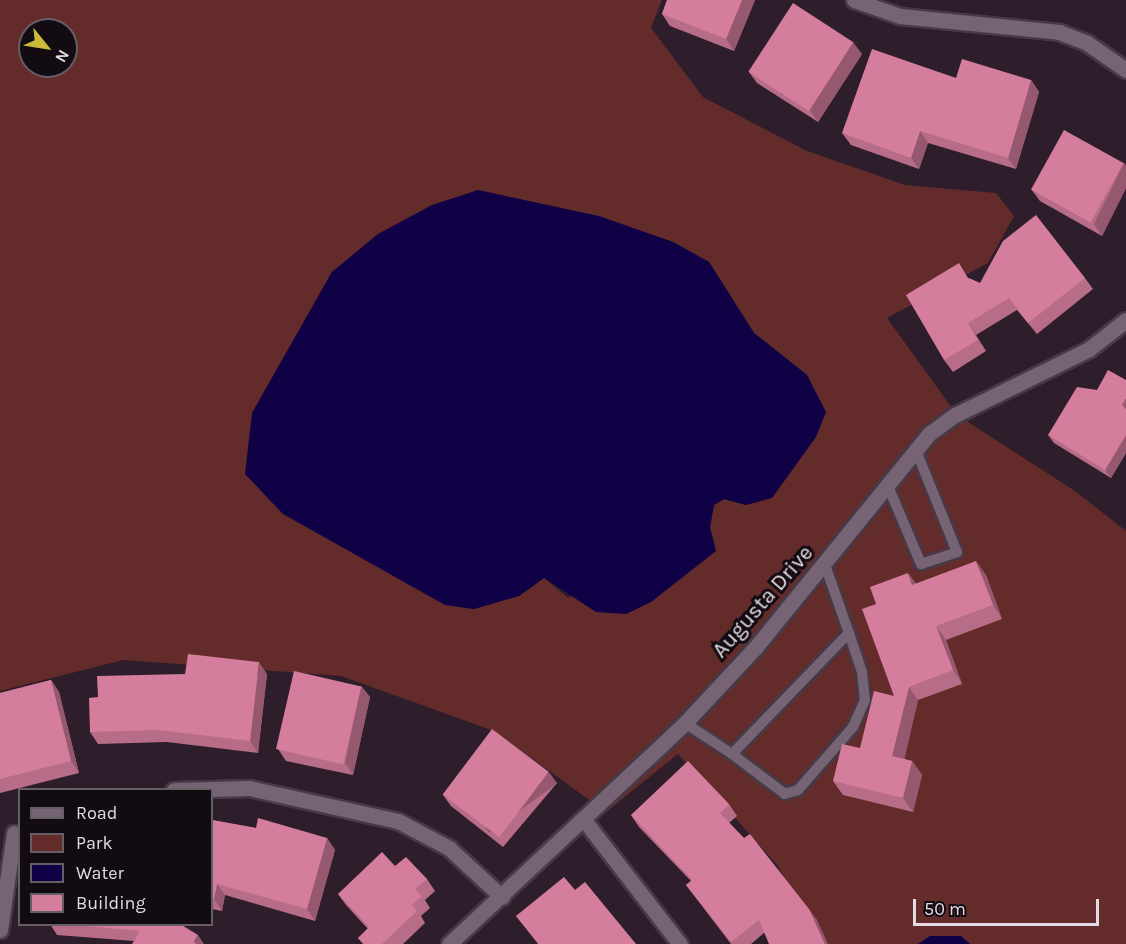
<!DOCTYPE html>
<html>
<head>
<meta charset="utf-8">
<style>
	body { margin:0 }
	#map { position:relative; width:1126px; height:944px; overflow:hidden; background:#2e1e2c; font-family:Karla,sans-serif }
	div>[style] { position:absolute }
	.green>* { inset:0; background:#632b2a }
	.water>* { inset:0; background:#100146 }
	.roads { filter:drop-shadow(2px 0 #473a46) drop-shadow(-2px 0 #473a46) drop-shadow(0 2px #473a46) drop-shadow(0 -2px #473a46) }
	.service>* { height:10px; margin:-5px; padding:0 5px; transform-origin:5px; border-radius:5px; background:#766474 }
	.minor>* { height:15px; margin:-7.5px; padding:0 7.5px; transform-origin:7.5px; border-radius:7.5px; background:#766474 }
	.wall>* { inset:0; background:#b76c87 }
	.shaded-wall>* { inset:0; background:#95586e; transform-origin:0 0 }
	.building>* { inset:0; background:#d57d9d; transform-origin:0 0 }
	span { translate:-50% -50%; white-space:nowrap; text-align:center; line-height:1.15; -webkit-text-stroke:6px #120b11; paint-order:stroke }
	.street-label { font-size:22px; color:#e4dae3 }
	.legend { position:absolute; left:18px; top:788px; width:195px; height:138px; box-sizing:border-box; background:#120b11; border:2px solid #665e65; margin:0; padding:8px 10px; list-style:none; font-size:18px; color:#e4dae3 }
	.legend li { display:flex; align-items:center; gap:12px; height:30px }
	.legend b { width:30px; border:2px solid #665e65 }
	.north { position:absolute; left:18px; top:18px; width:60px; height:60px; box-sizing:border-box; background:#120b11; border:2px solid #665e65; border-radius:50%; rotate:120deg; font-size:16px; font-weight:700; line-height:24px; text-align:center; color:#e4dae3 }
	.north::after { content:''; display:block; margin:auto; width:21px; height:27px; background:#cbba39; clip-path:polygon(50% 0,100% 100%,50% 72%,0 100%) }
	.scale { position:absolute; left:913px; top:899px; width:186px; height:27px; box-sizing:border-box; border:3px solid #e4dae3; border-top:0; padding-left:8px; font-size:18px; line-height:21px; white-space:nowrap; color:#e4dae3; -webkit-text-stroke:4px #120b11; paint-order:stroke }
</style>
</head>
<body>
<div id="map">
	<div class="green">
		<div style="clip-path:polygon(evenodd,0 0,662px 0,651px 28px,703px 97px,807px 151px,905px 185px,996px 193px,1014px 216px,988px 263px,887px 318px,957px 415px,1075px 491px,1126px 531px,1126px 944px,970px 944px,961px 936px,930px 936px,918px 944px,817px 944px,778px 866px,678px 754px,606px 812px,494px 731px,341px 676px,123px 660px,0 691px,0 0,30px 30px,66px 30px,66px 66px,30px 66px,30px 30px,0 0,478px 190px,599px 217px,673px 242px,709px 262px,754px 333px,807px 375px,746px 505px,724px 499px,714px 505px,710px 527px,568px 598px,544px 578px,519px 596px,474px 609px,445px 605px,252px 413px,332px 272px,478px 190px)"></div>
	</div>
	<div class="water">
		<div style="clip-path:polygon(478px 190px,599px 216px,673px 242px,709px 262px,754px 333px,807px 375px,826px 412px,816px 437px,772px 498px,746px 505px,724px 499px,714px 505px,710px 527px,716px 551px,651px 602px,626px 614px,596px 612px,544px 578px,519px 596px,474px 609px,445px 605px,283px 514px,245px 474px,252px 413px,332px 272px,378px 234px,432px 205px)"></div>
		<div style="clip-path:polygon(930px 936px,961px 936px,970px 944px,918px 944px)"></div>
	</div>
	<div class="roads">
		<div class="service">
			<div style="left:888px;top:486px;width:85px;rotate:67.1deg"></div>
			<div style="left:921px;top:564px;width:38px;rotate:-18deg"></div>
			<div style="left:957px;top:552px;width:112px;rotate:-112deg"></div>
			<div style="left:825px;top:565px;width:72px;rotate:70.6deg"></div>
			<div style="left:849px;top:633px;width:41px;rotate:71.6deg"></div>
			<div style="left:862px;top:672px;width:28px;rotate:84deg"></div>
			<div style="left:865px;top:700px;width:30px;rotate:114deg"></div>
			<div style="left:853px;top:727px;width:84px;rotate:131.1deg"></div>
			<div style="left:798px;top:790px;width:14px;rotate:163deg"></div>
			<div style="left:785px;top:794px;width:66px;rotate:-143deg"></div>
			<div style="left:732px;top:754px;width:168px;rotate:-46deg"></div>
			<div style="left:685px;top:723px;width:56px;rotate:33.4deg"></div>
		</div>
		<div class="minor">
			<div style="left:854px;top:0;width:49px;rotate:19.2deg"></div>
			<div style="left:900px;top:16px;width:160px;rotate:5.7deg"></div>
			<div style="left:1059px;top:32px;width:30px;rotate:21deg"></div>
			<div style="left:1087px;top:43px;width:47px;rotate:34.7deg"></div>
			<div style="left:174px;top:790px;width:75px;rotate:-1.5deg"></div>
			<div style="left:249px;top:788px;width:153px;rotate:12.5deg"></div>
			<div style="left:398px;top:821px;width:58px;rotate:27.9deg"></div>
			<div style="left:449px;top:848px;width:72px;rotate:42.8deg"></div>
			<div style="left:584px;top:820px;width:157px;rotate:52.3deg"></div>
			<div style="left:0;top:930px;width:98px;rotate:-81.8deg"></div>
			<div style="left:449px;top:944px;width:323px;rotate:-43.1deg"></div>
			<div style="left:685px;top:723px;width:103px;rotate:-47deg"></div>
			<div style="left:755px;top:648px;width:277px;rotate:-50.9deg"></div>
			<div style="left:930px;top:433px;width:31px;rotate:-36deg"></div>
			<div style="left:955px;top:415px;width:149px;rotate:-26.2deg"></div>
			<div style="left:1089px;top:349px;width:47px;rotate:-38.1deg"></div>
		</div>
	</div>
	<div class="wall">
		<div style="clip-path:polygon(667px 0,755px 0,734px 51px,670px 26px,662px 14px)"></div>
		<div style="clip-path:polygon(862px 54px,818px 122px,757px 83px,749px 72px)"></div>
		<div style="clip-path:polygon(956px 78px,1031px 80px,1039px 92px,1016px 169px,928px 143px,919px 169px,851px 145px,842px 133px)"></div>
		<div style="clip-path:polygon(1124px 163px,1126px 166px,1126px 188px,1102px 236px,1040px 201px,1031px 189px)"></div>
		<div style="clip-path:polygon(969px 278px,980px 283px,1085px 278px,1093px 289px,1037px 334px,1017px 310px,976px 335px,986px 351px,953px 372px,944px 360px)"></div>
		<div style="clip-path:polygon(1126px 380px,1126px 453px,1111px 478px,1054px 443px,1048px 435px,1097px 390px)"></div>
		<div style="clip-path:polygon(986px 575px,1002px 619px,946px 640px,962px 684px,918px 700px,904px 759px,912px 761px,922px 775px,913px 812px,843px 795px,833px 781px,860px 748px,894px 696px,876px 604px,916px 584px)"></div>
		<div style="clip-path:polygon(267px 674px,258px 753px,167px 742px,98px 744px,90px 732px,98px 697px)"></div>
		<div style="clip-path:polygon(51px 680px,59px 692px,79px 773px,0 793px,0 693px)"></div>
		<div style="clip-path:polygon(361px 686px,370px 697px,353px 775px,286px 761px,278px 749px)"></div>
		<div style="clip-path:polygon(557px 783px,503px 847px,451px 806px,443px 795px)"></div>
		<div style="clip-path:polygon(729px 804px,737px 816px,729px 823px,817px 920px,764px 933px,751px 944px,731px 944px,686px 885px,691px 881px,639px 827px,631px 815px)"></div>
		<div style="clip-path:polygon(212px 820px,256px 828px,327px 838px,335px 850px,315px 921px,225px 895px,222px 911px,212px 909px)"></div>
		<div style="clip-path:polygon(395px 866px,427px 879px,435px 891px,425px 900px,430px 908px,421px 916px,425px 923px,403px 944px,363px 944px,358px 938px,368px 929px,346px 905px,338px 894px)"></div>
		<div style="clip-path:polygon(575px 890px,636px 944px,538px 944px,516px 916px)"></div>
		<div style="clip-path:polygon(50px 924px,180px 924px,134px 941px,57px 935px)"></div>
	</div>
	<div class="shaded-wall">
		<div style="clip-path:polygon(742px 0,755px 0,734px 51px,726px 39px)"></div>
		<div style="clip-path:polygon(853px 42px,862px 54px,818px 122px,810px 110px)"></div>
		<div style="clip-path:polygon(1031px 80px,1039px 92px,1016px 169px,1008px 158px)"></div>
		<div style="clip-path:polygon(920px 131px,928px 143px,919px 169px,911px 158px)"></div>
		<div style="clip-path:polygon(1124px 163px,1126px 166px,1126px 188px,1102px 236px,1094px 224px)"></div>
		<div style="clip-path:polygon(968px 323px,976px 335px,986px 351px,978px 340px)"></div>
		<div style="clip-path:polygon(1126px 398px,1126px 410px,1122px 405px)"></div>
		<div style="clip-path:polygon(1126px 435px,1126px 453px,1111px 478px,1105px 470px)"></div>
		<div style="clip-path:polygon(976px 561px,986px 575px,1002px 619px,993px 605px)"></div>
		<div style="clip-path:polygon(908px 573px,918px 586px,912px 585px)"></div>
		<div style="clip-path:polygon(936px 626px,946px 640px,962px 684px,953px 670px)"></div>
		<div style="clip-path:polygon(259px 662px,267px 674px,258px 753px,250px 741px)"></div>
		<div style="clip-path:polygon(51px 680px,59px 692px,79px 773px,71px 761px)"></div>
		<div style="clip-path:polygon(361px 686px,370px 697px,353px 775px,345px 763px)"></div>
		<div style="clip-path:polygon(909px 687px,918px 700px,902px 770px,892px 756px)"></div>
		<div style="clip-path:polygon(912px 761px,922px 775px,913px 812px,903px 798px)"></div>
		<div style="left:549px;top:772px;width:14px;height:84px;rotate:54deg"></div>
		<div style="clip-path:polygon(327px 838px,335px 850px,315px 921px,307px 909px)"></div>
		<div style="clip-path:polygon(217px 884px,225px 895px,222px 911px,214px 899px)"></div>
		<div style="clip-path:polygon(809px 909px,817px 920px,828px 944px,825px 944px)"></div>
		<div style="clip-path:polygon(198px 935px,204px 944px,195px 944px,194px 942px)"></div>
	</div>
	<div class="building">
		<div style="clip-path:polygon(667px 0,742px 0,726px 39px,662px 14px)"></div>
		<div style="left:793px;top:3px;width:72px;height:82px;rotate:33deg"></div>
		<div style="clip-path:polygon(872px 49px,956px 78px,962px 59px,1031px 80px,1008px 158px,920px 131px,911px 158px,842px 133px)"></div>
		<div style="left:1064px;top:130px;width:68px;height:68px;rotate:29deg"></div>
		<div style="clip-path:polygon(1036px 215px,1085px 278px,1028px 323px,1009px 298px,968px 323px,978px 340px,944px 360px,906px 295px,959px 263px,968px 278px,980px 283px,1003px 241px)"></div>
		<div style="clip-path:polygon(1108px 370px,1126px 380px,1126px 398px,1122px 405px,1126px 409px,1126px 435px,1105px 470px,1048px 435px,1077px 387px,1097px 390px)"></div>
		<div style="clip-path:polygon(976px 561px,993px 605px,936px 626px,953px 670px,909px 687px,892px 756px,912px 761px,903px 798px,833px 781px,842px 744px,860px 748px,874px 691px,894px 696px,862px 609px,876px 604px,870px 587px,908px 573px,912px 585px)"></div>
		<div style="clip-path:polygon(188px 654px,259px 662px,250px 741px,158px 730px,90px 732px,89px 698px,98px 697px,97px 676px,185px 674px)"></div>
		<div style="left:294px;top:671px;width:69px;height:80px;rotate:13deg"></div>
		<div style="clip-path:polygon(51px 680px,71px 761px,0 779px,0 693px)"></div>
		<div style="left:492px;top:729px;width:71px;height:82px;rotate:37deg"></div>
		<div style="clip-path:polygon(688px 761px,729px 804px,720px 813px,744px 838px,750px 834px,809px 909px,825px 944px,769px 944px,759px 920px,731px 942px,686px 885px,692px 880px,631px 815px)"></div>
		<div style="clip-path:polygon(258px 818px,327px 838px,307px 909px,217px 884px,214px 899px,212px 898px,212px 820px,256px 828px)"></div>
		<div style="clip-path:polygon(382px 852px,395px 866px,406px 857px,427px 879px,415px 889px,422px 896px,412px 905px,417px 911px,382px 944px,364px 944px,358px 938px,369px 927px,338px 894px)"></div>
		<div style="clip-path:polygon(564px 877px,575px 890px,585px 882px,636px 944px,539px 944px,516px 916px)"></div>
		<div style="clip-path:polygon(64px 924px,180px 924px,198px 935px,194px 942px,196px 944px,132px 944px,140px 931px)"></div>
	</div>
	<div class="street-label">
		<span style="left:763px;top:602px;rotate:-49deg">Augusta Drive</span>
	</div>
	<ul class="legend">
	<li><b style="height:8px;background:#766474"></b>Road</li>
	<li><b style="height:16px;background:#632b2a"></b>Park</li>
	<li><b style="height:16px;background:#100146"></b>Water</li>
	<li><b style="height:16px;background:#d57d9d"></b>Building</li>
	</ul>
	<div class="north">N</div>
	<div class="scale">50 m</div>
</div>
</body>
</html>
